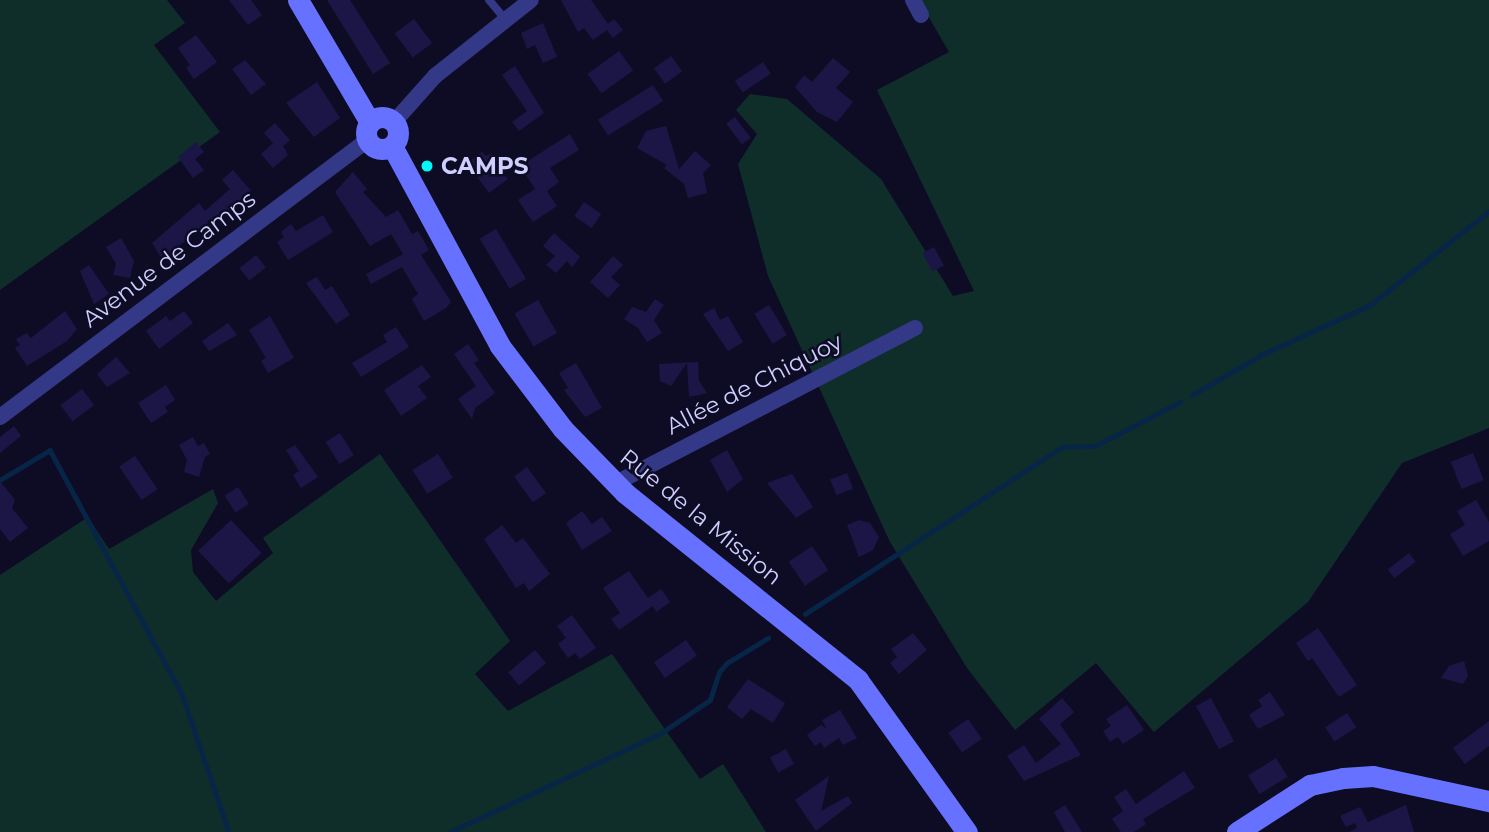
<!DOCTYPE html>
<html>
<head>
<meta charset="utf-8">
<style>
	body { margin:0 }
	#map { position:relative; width:1489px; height:832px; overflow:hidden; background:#0e0c24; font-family:Montserrat,sans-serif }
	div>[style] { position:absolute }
	.green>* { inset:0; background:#0f2e2a }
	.stream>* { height:4.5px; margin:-2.25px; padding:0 2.25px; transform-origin:2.25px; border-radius:2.25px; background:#072547 }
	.building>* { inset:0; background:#1b1646; transform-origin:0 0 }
	.lane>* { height:8px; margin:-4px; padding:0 4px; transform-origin:4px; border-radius:4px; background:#333887 }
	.street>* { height:16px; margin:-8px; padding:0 8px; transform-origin:8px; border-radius:8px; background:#333887 }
	.secondary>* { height:21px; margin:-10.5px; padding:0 10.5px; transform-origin:10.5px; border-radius:10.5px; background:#6672ff }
	.secondary>.ring { margin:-10.5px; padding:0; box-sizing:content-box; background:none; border:21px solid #6672ff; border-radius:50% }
	.dots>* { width:19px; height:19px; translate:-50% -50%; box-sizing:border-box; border:4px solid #0e0c24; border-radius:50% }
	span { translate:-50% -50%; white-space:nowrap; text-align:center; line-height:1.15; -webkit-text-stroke:5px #0e0c24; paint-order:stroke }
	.poi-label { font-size:23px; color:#cfcfff; font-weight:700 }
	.left { translate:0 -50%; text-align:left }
	.street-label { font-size:23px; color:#cfcfff }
</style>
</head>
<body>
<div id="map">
	<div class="green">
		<div style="clip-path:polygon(0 0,167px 0,185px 23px,154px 45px,220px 132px,0 290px)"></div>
		<div style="clip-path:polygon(919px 0,1489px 0,1489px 428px,1402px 463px,1308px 602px,1154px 732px,1096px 663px,1015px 730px,967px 668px,890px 542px,768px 276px,738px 164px,757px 134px,736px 110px,750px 94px,787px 99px,881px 179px,953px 296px,974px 291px,877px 90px,949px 52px)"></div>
		<div style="clip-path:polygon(380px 454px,510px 641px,475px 674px,508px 711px,612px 654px,700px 779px,723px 764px,766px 832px,0 832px,0 575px,88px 517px,109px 549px,213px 489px,218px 503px,191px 550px,193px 572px,216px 601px,273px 553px,263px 538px)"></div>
	</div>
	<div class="stream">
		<div style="left:1192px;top:395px;width:82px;rotate:-30deg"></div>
		<div style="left:1263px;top:354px;width:118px;rotate:-24.6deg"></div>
		<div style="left:1370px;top:305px;width:152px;rotate:-38.3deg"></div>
		<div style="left:0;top:480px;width:58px;rotate:-31deg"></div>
		<div style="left:50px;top:450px;width:277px;rotate:61.6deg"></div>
		<div style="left:182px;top:694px;width:146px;rotate:71.2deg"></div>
		<div style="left:805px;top:614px;width:306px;rotate:-33deg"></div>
		<div style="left:1062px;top:447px;width:33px;rotate:-2deg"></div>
		<div style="left:1095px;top:446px;width:96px;rotate:-27.4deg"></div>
		<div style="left:450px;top:832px;width:233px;rotate:-25.1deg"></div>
		<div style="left:661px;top:733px;width:59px;rotate:-34deg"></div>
		<div style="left:710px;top:700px;width:29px;rotate:-72deg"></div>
		<div style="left:719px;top:672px;width:12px;rotate:-48deg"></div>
		<div style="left:727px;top:663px;width:48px;rotate:-31.4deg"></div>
	</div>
	<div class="building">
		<div style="clip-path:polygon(229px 0,251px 0,262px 15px,248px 25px)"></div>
		<div style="clip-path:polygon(327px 0,350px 0,390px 63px,373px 74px)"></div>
		<div style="clip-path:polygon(561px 0,591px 0,608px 24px,614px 19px,623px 30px,613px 38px,607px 30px,593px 40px,584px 28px,578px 32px)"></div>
		<div style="left:414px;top:19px;width:30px;height:24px;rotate:53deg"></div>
		<div style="clip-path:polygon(543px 23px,557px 57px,543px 63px,535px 45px,527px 49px,521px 33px)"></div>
		<div style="clip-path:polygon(196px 35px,217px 62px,194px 79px,186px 68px,190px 65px,178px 48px)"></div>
		<div style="left:619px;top:51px;width:24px;height:39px;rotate:54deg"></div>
		<div style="left:671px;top:56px;width:19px;height:21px;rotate:54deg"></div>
		<div style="clip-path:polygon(833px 58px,850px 72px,836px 88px,853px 102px,837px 122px,817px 112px,795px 87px,804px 75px,812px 82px)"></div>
		<div style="clip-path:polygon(245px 60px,266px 84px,251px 95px,232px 69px)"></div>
		<div style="left:763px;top:62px;width:14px;height:34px;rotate:56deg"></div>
		<div style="clip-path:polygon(515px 66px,544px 113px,519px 131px,512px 122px,527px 111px,502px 75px)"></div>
		<div style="clip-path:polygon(317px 82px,340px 118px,314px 137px,286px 103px)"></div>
		<div style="left:653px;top:85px;width:19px;height:65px;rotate:58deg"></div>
		<div style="left:735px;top:117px;width:26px;height:11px;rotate:53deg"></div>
		<div style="clip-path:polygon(275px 123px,290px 140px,283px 146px,288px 155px,273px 168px,261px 154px,273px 143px,264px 133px)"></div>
		<div style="clip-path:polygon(666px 126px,679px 169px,695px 151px,711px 165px,703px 173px,707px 193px,688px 198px,684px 184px,664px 168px,667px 165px,637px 148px,646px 131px)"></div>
		<div style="clip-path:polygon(570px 134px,579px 150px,550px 168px,559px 182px,547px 191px,557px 206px,533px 222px,518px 200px,535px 189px,520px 166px)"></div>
		<div style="clip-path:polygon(196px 142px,204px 152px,195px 159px,204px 170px,193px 178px,178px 157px)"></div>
		<div style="clip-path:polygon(482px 152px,486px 156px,490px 154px,508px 179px,489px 193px,467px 163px)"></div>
		<div style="clip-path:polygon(233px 170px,251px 191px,243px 202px,230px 214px,226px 209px,162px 259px,152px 243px,199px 203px,205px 211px,230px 189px,222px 180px)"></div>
		<div style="clip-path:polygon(353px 172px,367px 189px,363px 192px,386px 217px,398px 210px,412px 234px,418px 231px,429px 250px,421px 255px,451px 302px,446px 308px,424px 321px,412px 299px,418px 294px,402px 267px,371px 284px,366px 274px,403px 254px,391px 234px,370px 246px,335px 192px)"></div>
		<div style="left:584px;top:202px;width:21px;height:17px;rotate:35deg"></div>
		<div style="clip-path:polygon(323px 215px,333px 232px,288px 260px,277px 242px,284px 237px,281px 232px,291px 224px,296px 231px)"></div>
		<div style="left:496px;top:229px;width:58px;height:19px;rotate:59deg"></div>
		<div style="clip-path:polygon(554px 233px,580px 257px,572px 267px,567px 261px,556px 273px,546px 265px,555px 256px,543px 246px)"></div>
		<div style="clip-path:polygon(121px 238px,134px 261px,130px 278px,113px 275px,116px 264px,106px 247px)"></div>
		<div style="left:934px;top:247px;width:21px;height:13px;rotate:62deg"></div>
		<div style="left:256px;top:255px;width:16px;height:21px;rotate:52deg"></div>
		<div style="clip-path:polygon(613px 256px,623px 265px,611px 277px,620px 285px,608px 298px,590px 282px)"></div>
		<div style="clip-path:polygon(89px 265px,109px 294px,94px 304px,80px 271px)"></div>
		<div style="clip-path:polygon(317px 277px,325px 290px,332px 286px,350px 315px,336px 324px,306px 283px)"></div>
		<div style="clip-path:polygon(655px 299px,664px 305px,654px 320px,662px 333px,647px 342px,638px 328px,624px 319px,632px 307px,646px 312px)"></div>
		<div style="left:538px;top:300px;width:38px;height:27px;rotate:60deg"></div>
		<div style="left:769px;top:305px;width:35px;height:17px;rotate:59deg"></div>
		<div style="clip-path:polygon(714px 308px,720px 320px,728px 316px,743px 342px,728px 351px,703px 314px)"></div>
		<div style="clip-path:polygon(65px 311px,77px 329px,67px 341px,27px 366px,15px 348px,20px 345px,16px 339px,27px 333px,31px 338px)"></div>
		<div style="clip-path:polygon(184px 311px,193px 323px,159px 349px,146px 331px,166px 316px,170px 321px)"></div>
		<div style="clip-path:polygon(270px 316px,294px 358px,268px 373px,261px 361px,266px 358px,249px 330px)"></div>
		<div style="clip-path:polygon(228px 323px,237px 335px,209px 351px,202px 341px)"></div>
		<div style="clip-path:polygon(396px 327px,409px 347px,361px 377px,352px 363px,387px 342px,383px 335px)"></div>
		<div style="clip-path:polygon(468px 344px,479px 360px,474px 363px,495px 393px,475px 408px,472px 419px,458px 399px,476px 386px,454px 354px)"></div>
		<div style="clip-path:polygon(116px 357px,130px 373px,107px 387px,97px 374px)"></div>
		<div style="clip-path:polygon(698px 362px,699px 381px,707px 393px,689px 397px,687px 363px,671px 386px,660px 381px,659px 364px)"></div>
		<div style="clip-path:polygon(576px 363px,602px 408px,585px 417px,564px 390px,568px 388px,559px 373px)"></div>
		<div style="clip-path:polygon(422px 365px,431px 377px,418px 386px,427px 398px,401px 416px,384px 390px)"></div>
		<div style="clip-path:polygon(166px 385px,175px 400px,165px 407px,168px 412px,151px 423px,138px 403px)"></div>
		<div style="left:82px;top:389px;width:20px;height:27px;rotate:53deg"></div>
		<div style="clip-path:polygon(14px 426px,21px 436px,0 453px,0 437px)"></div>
		<div style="left:340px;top:433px;width:26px;height:17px;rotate:58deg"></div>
		<div style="clip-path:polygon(193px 437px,198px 446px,204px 443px,210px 454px,205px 457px,199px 477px,184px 472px,187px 460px,179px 445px)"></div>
		<div style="clip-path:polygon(295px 445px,318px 477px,301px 488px,293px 475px,299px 471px,286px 450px)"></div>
		<div style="clip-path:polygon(727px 450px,743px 479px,727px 492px,710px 460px)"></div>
		<div style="left:1473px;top:453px;width:29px;height:24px;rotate:68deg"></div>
		<div style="left:438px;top:454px;width:28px;height:30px;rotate:58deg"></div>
		<div style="left:135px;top:456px;width:40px;height:19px;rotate:56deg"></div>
		<div style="left:527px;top:467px;width:32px;height:16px;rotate:54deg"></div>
		<div style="left:847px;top:473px;width:17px;height:18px;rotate:69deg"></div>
		<div style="clip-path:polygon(792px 474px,813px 507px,796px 518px,767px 483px)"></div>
		<div style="clip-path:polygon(0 481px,15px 500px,12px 508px,28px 528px,10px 542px,0 529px)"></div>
		<div style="left:238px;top:487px;width:20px;height:16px;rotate:57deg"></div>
		<div style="clip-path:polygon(1476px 500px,1489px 522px,1489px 541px,1463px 556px,1450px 534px,1465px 525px,1457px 511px)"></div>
		<div style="clip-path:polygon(582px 511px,592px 524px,602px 517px,612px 531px,582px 550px,566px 523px)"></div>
		<div style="left:231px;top:520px;width:45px;height:45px;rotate:47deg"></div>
		<div style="clip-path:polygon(859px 520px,870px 523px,879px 537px,873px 550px,859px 557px,847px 525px)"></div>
		<div style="clip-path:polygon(502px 525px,516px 543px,523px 538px,550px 574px,529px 591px,524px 583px,516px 588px,484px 539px)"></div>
		<div style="left:812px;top:546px;width:29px;height:28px;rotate:56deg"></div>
		<div style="left:1409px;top:553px;width:11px;height:27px;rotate:52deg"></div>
		<div style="clip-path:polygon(629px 571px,648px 598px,661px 589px,670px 602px,656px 612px,653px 606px,619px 630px,611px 619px,620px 613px,603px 588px)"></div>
		<div style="clip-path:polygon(572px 615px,596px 648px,580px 659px,575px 653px,568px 658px,558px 644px,566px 638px,557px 626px)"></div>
		<div style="clip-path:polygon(1318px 628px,1357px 685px,1339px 697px,1312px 658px,1308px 661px,1296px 643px)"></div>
		<div style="clip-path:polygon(913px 633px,927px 650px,899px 674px,890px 663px,897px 657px,891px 649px)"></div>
		<div style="left:686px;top:640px;width:19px;height:39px;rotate:55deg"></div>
		<div style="left:535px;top:650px;width:17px;height:35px;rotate:50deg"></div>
		<div style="clip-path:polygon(1464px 661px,1468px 676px,1463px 684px,1441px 678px,1449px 666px)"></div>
		<div style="clip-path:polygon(748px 679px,785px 703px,773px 723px,751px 709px,742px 719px,727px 707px)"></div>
		<div style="clip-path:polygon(1270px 692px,1285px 715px,1258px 729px,1249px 715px,1262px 706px,1258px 700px)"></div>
		<div style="clip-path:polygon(1062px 698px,1074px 712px,1060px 724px,1081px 755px,1024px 781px,1007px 756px,1024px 745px,1036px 763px,1061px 744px,1039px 719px)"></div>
		<div style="left:1211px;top:698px;width:49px;height:17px;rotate:62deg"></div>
		<div style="clip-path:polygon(1127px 705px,1144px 730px,1123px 744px,1118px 737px,1110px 742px,1103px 731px,1111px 726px,1106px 719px)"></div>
		<div style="clip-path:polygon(840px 710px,857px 738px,843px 745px,839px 738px,824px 748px,821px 742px,815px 746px,807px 735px,821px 725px,827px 729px,822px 720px)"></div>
		<div style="left:1347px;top:713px;width:17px;height:26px;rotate:57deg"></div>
		<div style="left:968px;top:719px;width:24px;height:24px;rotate:55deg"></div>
		<div style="clip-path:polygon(1489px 721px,1489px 746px,1465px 764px,1453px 748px)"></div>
		<div style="left:786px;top:749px;width:17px;height:18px;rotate:62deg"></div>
		<div style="left:1276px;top:758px;width:22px;height:33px;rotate:58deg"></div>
		<div style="clip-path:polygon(1184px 771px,1195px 788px,1143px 819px,1146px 824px,1134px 832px,1121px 832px,1112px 819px,1123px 811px,1114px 797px,1126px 789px,1136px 804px)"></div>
		<div style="clip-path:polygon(829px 776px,821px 811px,848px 796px,852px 803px,816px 831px,795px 800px)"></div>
		<div style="clip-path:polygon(1065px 805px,1082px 832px,1065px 832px,1054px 812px)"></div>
		<div style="clip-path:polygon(1406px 805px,1414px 832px,1349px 832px,1357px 828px,1355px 823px,1346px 827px,1340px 816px,1360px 807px,1368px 822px)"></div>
	</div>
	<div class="lane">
		<div style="left:489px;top:0;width:26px;rotate:50deg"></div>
	</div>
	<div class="street">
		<div style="left:913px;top:0;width:17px;rotate:62deg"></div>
		<div style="left:394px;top:122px;width:62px;rotate:-48.3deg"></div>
		<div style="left:435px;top:76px;width:122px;rotate:-38.4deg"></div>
		<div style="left:0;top:417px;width:460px;rotate:-37deg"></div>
		<div style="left:614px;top:484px;width:339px;rotate:-27.4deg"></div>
	</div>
	<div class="secondary">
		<div style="left:298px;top:0;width:142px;rotate:59.5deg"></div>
		<div class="ring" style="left:366px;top:117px;width:11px;height:11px"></div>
		<div style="left:392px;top:146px;width:227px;rotate:61.6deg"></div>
		<div style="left:500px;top:346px;width:104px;rotate:52.8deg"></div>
		<div style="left:563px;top:429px;width:89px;rotate:45.9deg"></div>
		<div style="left:625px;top:493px;width:299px;rotate:38.7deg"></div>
		<div style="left:858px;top:680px;width:187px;rotate:54.4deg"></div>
		<div style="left:1237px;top:832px;width:87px;rotate:-32.8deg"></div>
		<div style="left:1310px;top:785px;width:34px;rotate:-12deg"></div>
		<div style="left:1343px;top:778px;width:30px;rotate:-4deg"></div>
		<div style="left:1373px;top:776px;width:119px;rotate:12.2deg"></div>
	</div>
	<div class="dots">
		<div style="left:427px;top:166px;background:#00faf9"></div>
	</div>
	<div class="poi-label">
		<span class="left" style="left:441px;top:166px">CAMPS</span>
	</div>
	<div class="street-label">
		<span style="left:169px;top:259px;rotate:-37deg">Avenue de Camps</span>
		<span style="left:754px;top:384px;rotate:-27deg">Allée de Chiquoy</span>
		<span style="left:701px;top:517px;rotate:39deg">Rue de la Mission</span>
	</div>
</div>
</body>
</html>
